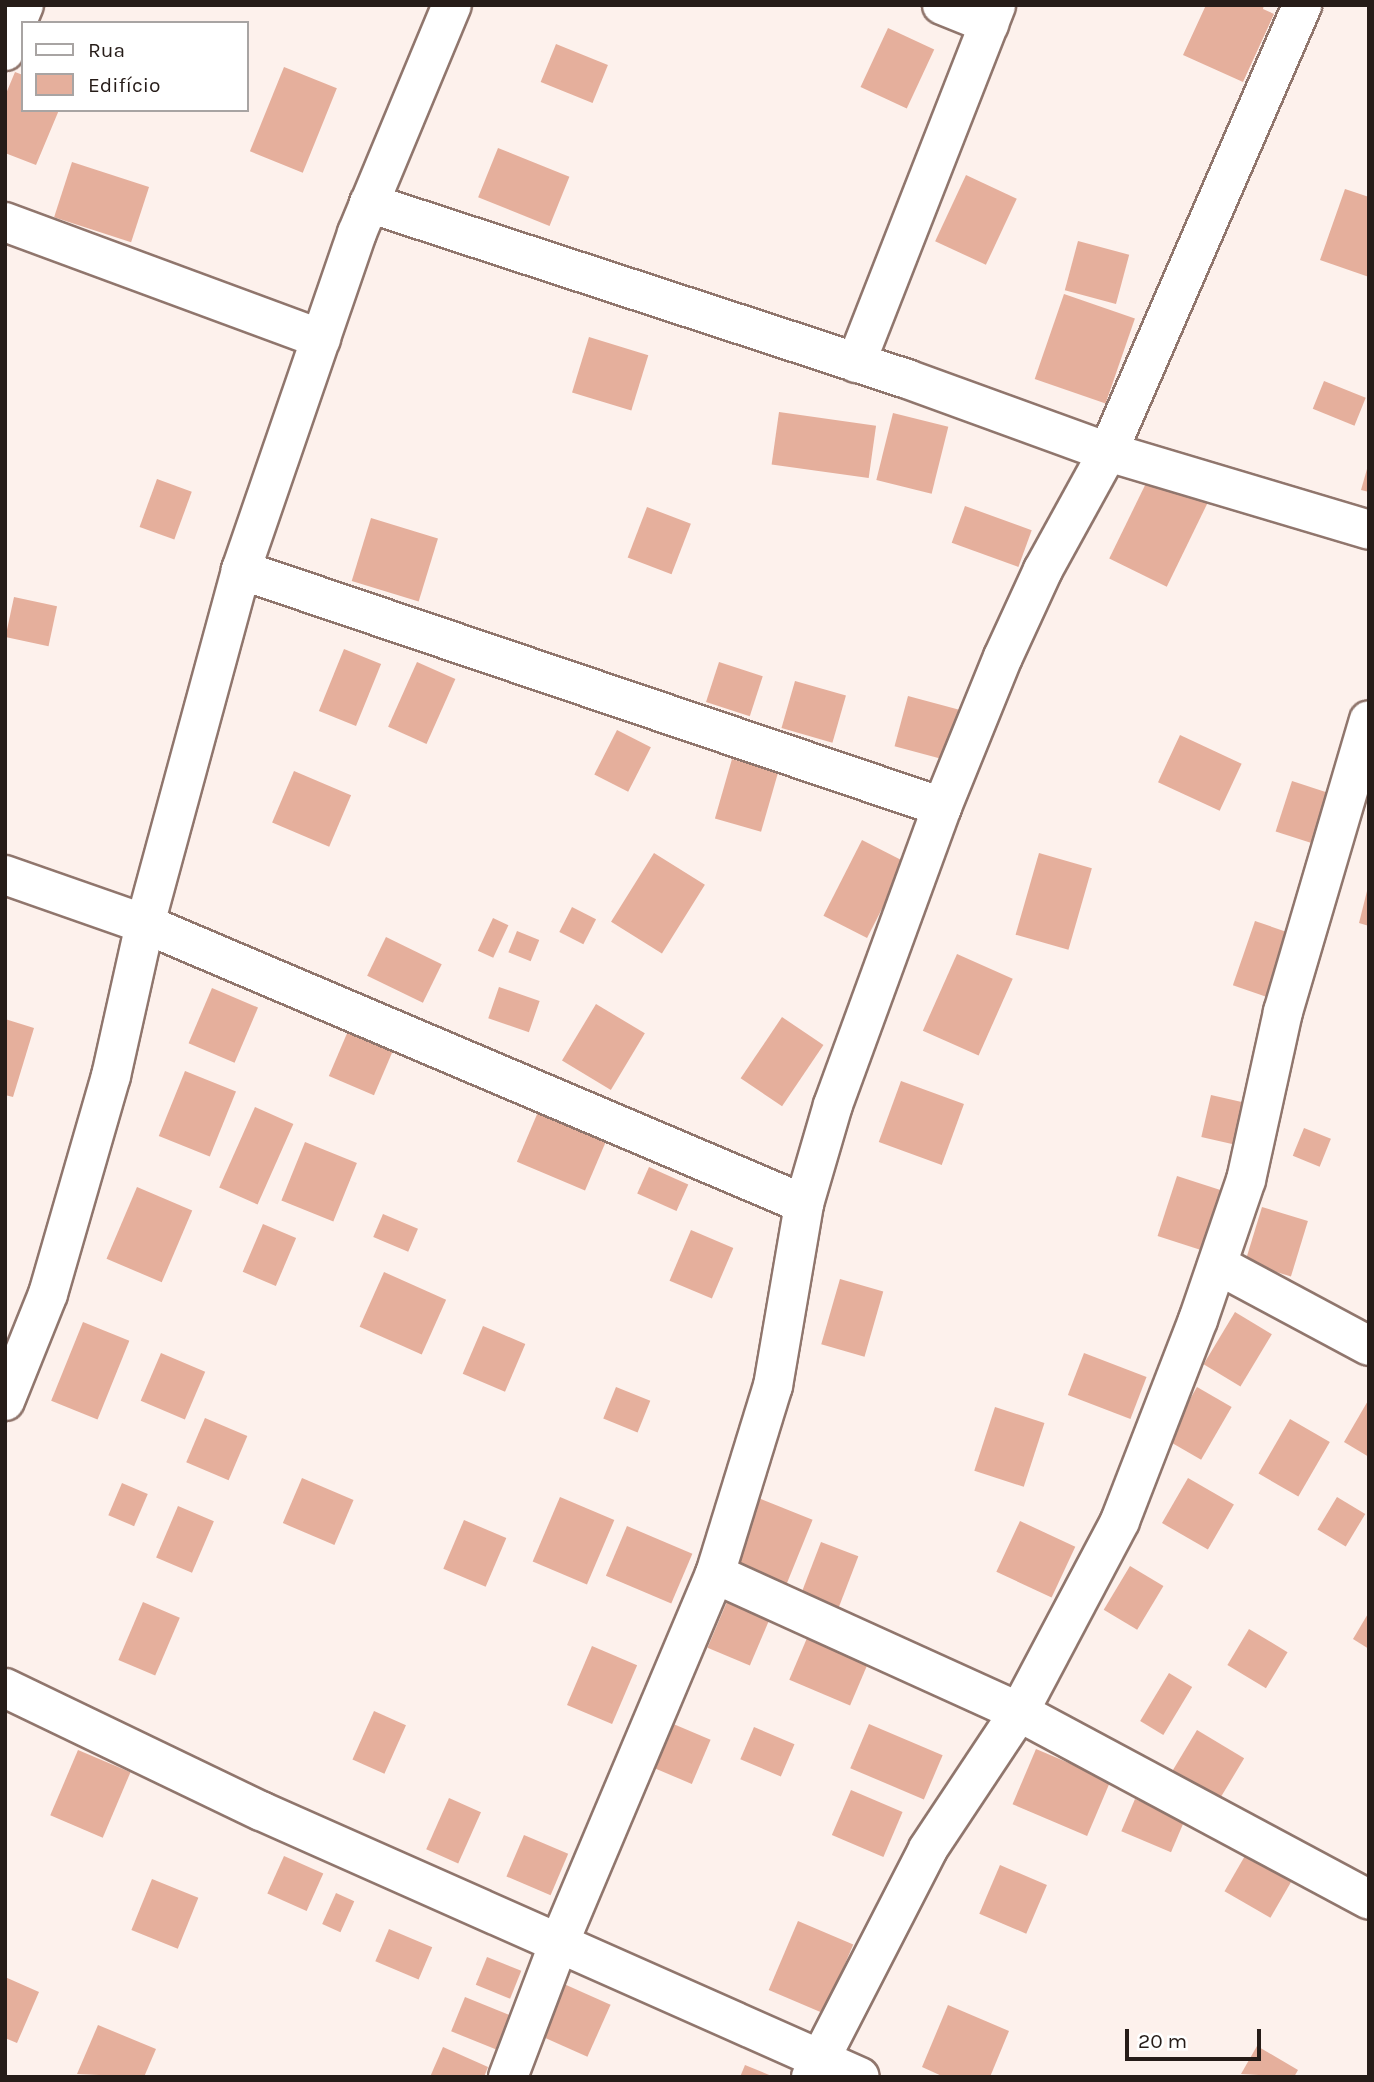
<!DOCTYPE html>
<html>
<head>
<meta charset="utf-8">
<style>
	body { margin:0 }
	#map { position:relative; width:1374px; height:2082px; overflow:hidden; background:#fdf1ec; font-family:Karla,sans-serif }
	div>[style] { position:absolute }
	.building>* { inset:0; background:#e5af9c; transform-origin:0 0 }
	.roads { filter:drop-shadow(2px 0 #90766d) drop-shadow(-2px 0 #90766d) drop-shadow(0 2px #90766d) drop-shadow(0 -2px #90766d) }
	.street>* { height:38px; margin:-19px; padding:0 19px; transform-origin:19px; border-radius:19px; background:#fff }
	span { translate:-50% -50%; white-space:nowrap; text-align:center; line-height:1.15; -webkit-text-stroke:6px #fff; paint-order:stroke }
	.frame { position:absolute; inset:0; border:7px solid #261c18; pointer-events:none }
	.legend { position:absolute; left:21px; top:21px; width:228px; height:91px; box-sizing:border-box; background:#fff; border:2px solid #a8a4a3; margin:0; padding:9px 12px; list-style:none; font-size:21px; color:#261c18 }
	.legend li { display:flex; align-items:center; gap:14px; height:35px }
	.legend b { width:35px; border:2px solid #a8a4a3 }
	.scale { position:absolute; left:1125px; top:2029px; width:136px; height:32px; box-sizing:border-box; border:4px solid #261c18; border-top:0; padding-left:9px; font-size:21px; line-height:24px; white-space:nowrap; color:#261c18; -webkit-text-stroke:5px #fff; paint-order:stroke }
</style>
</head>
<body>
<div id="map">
	<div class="building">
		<div style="clip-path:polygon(1206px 5px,1264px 5px,1263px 9px,1274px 14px,1243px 82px,1183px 55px)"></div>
		<div style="left:888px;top:28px;width:51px;height:65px;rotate:25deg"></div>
		<div style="left:556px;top:44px;width:56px;height:41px;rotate:22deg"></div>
		<div style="left:284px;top:67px;width:57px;height:91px;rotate:22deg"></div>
		<div style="clip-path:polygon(15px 72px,23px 75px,23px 110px,59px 110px,36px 165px,5px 153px,5px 96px)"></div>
		<div style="left:498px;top:148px;width:77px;height:53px;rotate:22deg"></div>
		<div style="left:72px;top:162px;width:81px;height:58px;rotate:18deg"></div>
		<div style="left:966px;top:175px;width:56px;height:73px;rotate:25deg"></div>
		<div style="clip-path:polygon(1345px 189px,1369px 197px,1369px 277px,1320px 260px)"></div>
		<div style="left:1078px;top:241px;width:53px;height:51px;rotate:15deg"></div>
		<div style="left:1064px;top:294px;width:75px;height:90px;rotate:19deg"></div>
		<div style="left:589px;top:337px;width:62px;height:58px;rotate:17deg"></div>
		<div style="left:1324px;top:381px;width:45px;height:30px;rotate:22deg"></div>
		<div style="left:779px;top:412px;width:98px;height:53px;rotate:8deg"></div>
		<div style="left:893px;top:413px;width:57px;height:69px;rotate:14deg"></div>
		<div style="clip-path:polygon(1369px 462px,1369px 492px,1361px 490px)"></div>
		<div style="left:1150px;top:475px;width:64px;height:93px;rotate:26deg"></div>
		<div style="left:157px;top:479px;width:37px;height:51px;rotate:20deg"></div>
		<div style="left:965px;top:506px;width:71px;height:39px;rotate:20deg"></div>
		<div style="left:647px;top:507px;width:47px;height:54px;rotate:21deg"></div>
		<div style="left:371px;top:518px;width:70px;height:66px;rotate:17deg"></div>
		<div style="left:14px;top:597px;width:44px;height:41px;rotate:12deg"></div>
		<div style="left:344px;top:649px;width:40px;height:67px;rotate:22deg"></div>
		<div style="left:417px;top:662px;width:42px;height:71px;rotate:24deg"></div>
		<div style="left:719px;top:662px;width:46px;height:42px;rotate:18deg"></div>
		<div style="left:795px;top:681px;width:53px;height:49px;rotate:16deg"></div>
		<div style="left:908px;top:696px;width:53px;height:52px;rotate:15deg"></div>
		<div style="left:617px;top:730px;width:38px;height:50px;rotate:27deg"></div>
		<div style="left:1180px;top:735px;width:68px;height:52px;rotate:25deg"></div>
		<div style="left:732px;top:759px;width:48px;height:62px;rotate:16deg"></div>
		<div style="left:294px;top:771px;width:62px;height:56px;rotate:23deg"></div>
		<div style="left:1292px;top:781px;width:45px;height:53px;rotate:18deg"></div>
		<div style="left:862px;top:840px;width:49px;height:85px;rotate:27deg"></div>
		<div style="left:654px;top:853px;width:60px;height:81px;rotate:32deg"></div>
		<div style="left:1039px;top:853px;width:55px;height:85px;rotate:16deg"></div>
		<div style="clip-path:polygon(1369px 883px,1369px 926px,1359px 923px)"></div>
		<div style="left:572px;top:907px;width:27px;height:28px;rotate:27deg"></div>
		<div style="left:493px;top:918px;width:17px;height:36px;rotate:25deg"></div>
		<div style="left:1255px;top:921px;width:42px;height:68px;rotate:19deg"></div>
		<div style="left:517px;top:931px;width:24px;height:23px;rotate:22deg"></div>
		<div style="left:386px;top:937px;width:62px;height:43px;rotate:26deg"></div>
		<div style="left:957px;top:954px;width:61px;height:84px;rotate:24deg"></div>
		<div style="left:499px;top:987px;width:43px;height:33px;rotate:19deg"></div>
		<div style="left:212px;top:988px;width:50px;height:60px;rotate:23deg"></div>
		<div style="left:596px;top:1004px;width:57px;height:66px;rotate:31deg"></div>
		<div style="left:782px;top:1017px;width:50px;height:74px;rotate:34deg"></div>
		<div style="clip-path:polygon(5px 1019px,34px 1028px,13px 1097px,5px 1095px)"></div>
		<div style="left:348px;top:1031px;width:49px;height:49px;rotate:23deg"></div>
		<div style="left:185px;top:1071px;width:55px;height:70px;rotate:22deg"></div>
		<div style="left:901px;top:1081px;width:67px;height:65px;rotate:20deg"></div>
		<div style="left:1211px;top:1095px;width:45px;height:43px;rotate:13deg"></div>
		<div style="left:255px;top:1107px;width:42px;height:88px;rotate:24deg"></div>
		<div style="left:538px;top:1112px;width:74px;height:54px;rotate:23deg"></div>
		<div style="left:1304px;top:1128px;width:29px;height:30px;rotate:22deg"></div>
		<div style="left:305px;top:1142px;width:56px;height:63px;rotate:22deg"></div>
		<div style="left:649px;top:1167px;width:43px;height:29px;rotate:24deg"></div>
		<div style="left:1177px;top:1176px;width:57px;height:63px;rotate:18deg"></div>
		<div style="left:137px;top:1187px;width:60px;height:78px;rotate:23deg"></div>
		<div style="left:1262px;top:1207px;width:48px;height:58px;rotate:17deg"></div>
		<div style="left:383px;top:1214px;width:38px;height:25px;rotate:23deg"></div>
		<div style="left:263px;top:1224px;width:36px;height:52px;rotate:23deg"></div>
		<div style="left:691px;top:1230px;width:46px;height:55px;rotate:23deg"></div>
		<div style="left:384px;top:1272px;width:68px;height:60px;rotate:24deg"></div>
		<div style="left:840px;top:1279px;width:45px;height:68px;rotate:16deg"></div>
		<div style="left:1235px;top:1312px;width:43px;height:61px;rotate:31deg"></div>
		<div style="left:83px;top:1322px;width:50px;height:85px;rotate:22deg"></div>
		<div style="left:483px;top:1326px;width:46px;height:52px;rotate:23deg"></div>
		<div style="left:161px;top:1353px;width:48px;height:52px;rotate:23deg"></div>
		<div style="left:1084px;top:1353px;width:67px;height:45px;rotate:21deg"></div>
		<div style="left:616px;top:1387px;width:37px;height:34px;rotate:22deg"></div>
		<div style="left:1197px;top:1387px;width:40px;height:61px;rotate:30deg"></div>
		<div style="clip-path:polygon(1369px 1399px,1369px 1457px,1344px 1442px)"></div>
		<div style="left:995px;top:1407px;width:52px;height:67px;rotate:18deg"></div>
		<div style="left:205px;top:1418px;width:46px;height:48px;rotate:23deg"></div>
		<div style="left:1290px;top:1419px;width:46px;height:63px;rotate:30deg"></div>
		<div style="left:302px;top:1478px;width:56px;height:49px;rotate:23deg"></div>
		<div style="left:1188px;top:1478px;width:53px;height:52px;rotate:30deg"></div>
		<div style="left:122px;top:1483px;width:28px;height:35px;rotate:23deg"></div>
		<div style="left:560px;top:1497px;width:59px;height:70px;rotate:23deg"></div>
		<div style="left:756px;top:1497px;width:61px;height:69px;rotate:22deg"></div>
		<div style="left:1337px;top:1497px;width:33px;height:38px;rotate:31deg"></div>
		<div style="left:178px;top:1506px;width:39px;height:56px;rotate:23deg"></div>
		<div style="left:464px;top:1520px;width:46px;height:53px;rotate:23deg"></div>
		<div style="left:1020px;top:1521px;width:61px;height:56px;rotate:25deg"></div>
		<div style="left:627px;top:1526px;width:71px;height:54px;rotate:23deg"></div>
		<div style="left:821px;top:1542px;width:40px;height:58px;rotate:21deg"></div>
		<div style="left:1130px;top:1566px;width:39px;height:51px;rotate:31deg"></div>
		<div style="left:729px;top:1597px;width:46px;height:55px;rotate:23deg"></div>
		<div style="left:143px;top:1602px;width:40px;height:63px;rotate:23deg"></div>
		<div style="clip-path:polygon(1369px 1612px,1369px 1649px,1353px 1639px)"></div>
		<div style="left:1249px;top:1629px;width:45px;height:42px;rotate:31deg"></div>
		<div style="left:810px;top:1631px;width:66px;height:53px;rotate:23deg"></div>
		<div style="left:592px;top:1646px;width:49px;height:64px;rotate:23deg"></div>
		<div style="left:1169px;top:1673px;width:27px;height:56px;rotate:31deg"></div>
		<div style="left:374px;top:1711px;width:35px;height:53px;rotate:24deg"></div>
		<div style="left:671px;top:1723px;width:43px;height:48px;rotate:23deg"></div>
		<div style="left:869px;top:1724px;width:80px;height:48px;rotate:23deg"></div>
		<div style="left:754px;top:1727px;width:44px;height:35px;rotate:23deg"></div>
		<div style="left:1197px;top:1730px;width:55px;height:49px;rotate:31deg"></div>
		<div style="left:1036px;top:1749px;width:81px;height:60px;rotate:23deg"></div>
		<div style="left:78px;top:1750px;width:57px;height:71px;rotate:23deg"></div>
		<div style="left:851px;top:1790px;width:56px;height:49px;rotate:23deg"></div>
		<div style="left:449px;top:1798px;width:35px;height:56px;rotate:24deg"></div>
		<div style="left:1135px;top:1799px;width:54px;height:35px;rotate:23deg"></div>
		<div style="left:524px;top:1835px;width:48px;height:45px;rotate:23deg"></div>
		<div style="left:1246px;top:1854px;width:53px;height:43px;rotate:30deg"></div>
		<div style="left:284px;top:1856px;width:43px;height:41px;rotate:24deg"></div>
		<div style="left:1000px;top:1865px;width:51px;height:53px;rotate:23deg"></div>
		<div style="left:152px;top:1879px;width:50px;height:55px;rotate:22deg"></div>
		<div style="left:336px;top:1893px;width:20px;height:34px;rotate:24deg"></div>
		<div style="left:798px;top:1921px;width:60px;height:75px;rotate:23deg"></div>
		<div style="left:389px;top:1929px;width:47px;height:35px;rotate:23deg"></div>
		<div style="left:487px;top:1957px;width:37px;height:30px;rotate:22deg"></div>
		<div style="clip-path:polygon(5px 1977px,39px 1992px,17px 2043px,5px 2038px)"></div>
		<div style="left:564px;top:1984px;width:51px;height:57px;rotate:24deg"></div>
		<div style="left:465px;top:1997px;width:50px;height:37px;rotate:22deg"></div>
		<div style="clip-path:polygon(948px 2005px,1009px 2031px,990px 2077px,944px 2077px,922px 2067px)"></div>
		<div style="clip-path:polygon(98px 2025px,156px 2049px,144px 2077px,77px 2074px)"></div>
		<div style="clip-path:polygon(1257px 2046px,1298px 2070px,1294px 2077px,1241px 2074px)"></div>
		<div style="clip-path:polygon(443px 2047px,488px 2067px,484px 2077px,430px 2077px)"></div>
		<div style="clip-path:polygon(745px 2065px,774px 2077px,740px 2077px)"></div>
	</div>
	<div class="roads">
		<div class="street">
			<div style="left:942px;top:5px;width:51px;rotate:22deg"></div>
			<div style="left:5px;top:51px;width:50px;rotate:-67.6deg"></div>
			<div style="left:369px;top:203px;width:566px;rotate:18.11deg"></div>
			<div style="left:907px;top:379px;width:214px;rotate:20deg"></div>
			<div style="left:1108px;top:452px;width:272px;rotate:16.6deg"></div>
			<div style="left:5px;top:222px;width:337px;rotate:20.3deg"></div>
			<div style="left:856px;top:363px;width:384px;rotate:-68.6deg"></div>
			<div style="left:241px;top:570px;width:740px;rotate:18.68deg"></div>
			<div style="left:5px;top:875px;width:148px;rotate:19.3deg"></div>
			<div style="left:145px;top:924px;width:716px;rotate:23.02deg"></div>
			<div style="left:1218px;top:1265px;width:171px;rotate:28.2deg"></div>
			<div style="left:5px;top:1401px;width:115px;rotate:-68.1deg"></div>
			<div style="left:48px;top:1294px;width:227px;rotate:-73.9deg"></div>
			<div style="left:111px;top:1076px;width:156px;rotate:-77.4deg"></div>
			<div style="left:145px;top:924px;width:367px;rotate:-74.8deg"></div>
			<div style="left:241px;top:570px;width:356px;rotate:-71deg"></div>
			<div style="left:357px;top:233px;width:247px;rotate:-67.4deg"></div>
			<div style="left:715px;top:1574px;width:334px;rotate:24.4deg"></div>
			<div style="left:1019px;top:1712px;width:397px;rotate:28.2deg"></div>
			<div style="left:5px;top:1688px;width:284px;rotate:25.7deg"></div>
			<div style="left:261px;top:1811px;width:655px;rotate:23.94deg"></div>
			<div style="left:508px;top:2077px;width:143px;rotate:-69.2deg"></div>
			<div style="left:559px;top:1943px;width:401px;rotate:-67.1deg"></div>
			<div style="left:715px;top:1574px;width:197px;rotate:-72.9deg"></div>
			<div style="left:773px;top:1386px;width:185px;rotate:-80.3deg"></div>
			<div style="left:804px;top:1204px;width:103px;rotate:-73.7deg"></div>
			<div style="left:833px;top:1105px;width:317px;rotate:-69.9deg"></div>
			<div style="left:942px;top:807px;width:162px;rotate:-67.9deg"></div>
			<div style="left:1003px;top:657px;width:96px;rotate:-65.3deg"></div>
			<div style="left:1043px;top:570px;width:135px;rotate:-61.2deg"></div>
			<div style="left:1108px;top:452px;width:487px;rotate:-66.5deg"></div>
			<div style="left:811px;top:2077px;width:256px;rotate:-62.8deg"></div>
			<div style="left:928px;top:1849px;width:164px;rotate:-56.4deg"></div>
			<div style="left:1019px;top:1712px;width:216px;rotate:-62.1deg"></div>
			<div style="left:1120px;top:1521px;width:216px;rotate:-68.8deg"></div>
			<div style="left:1198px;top:1320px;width:148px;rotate:-71.1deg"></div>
			<div style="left:1246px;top:1180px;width:172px;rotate:-77.6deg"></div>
			<div style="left:1283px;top:1012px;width:304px;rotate:-73.6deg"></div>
		</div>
	</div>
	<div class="frame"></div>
	<ul class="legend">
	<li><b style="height:9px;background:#fff"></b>Rua</li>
	<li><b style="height:19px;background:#e5af9c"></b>Edifício</li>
	</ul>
	<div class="scale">20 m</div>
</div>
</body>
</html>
